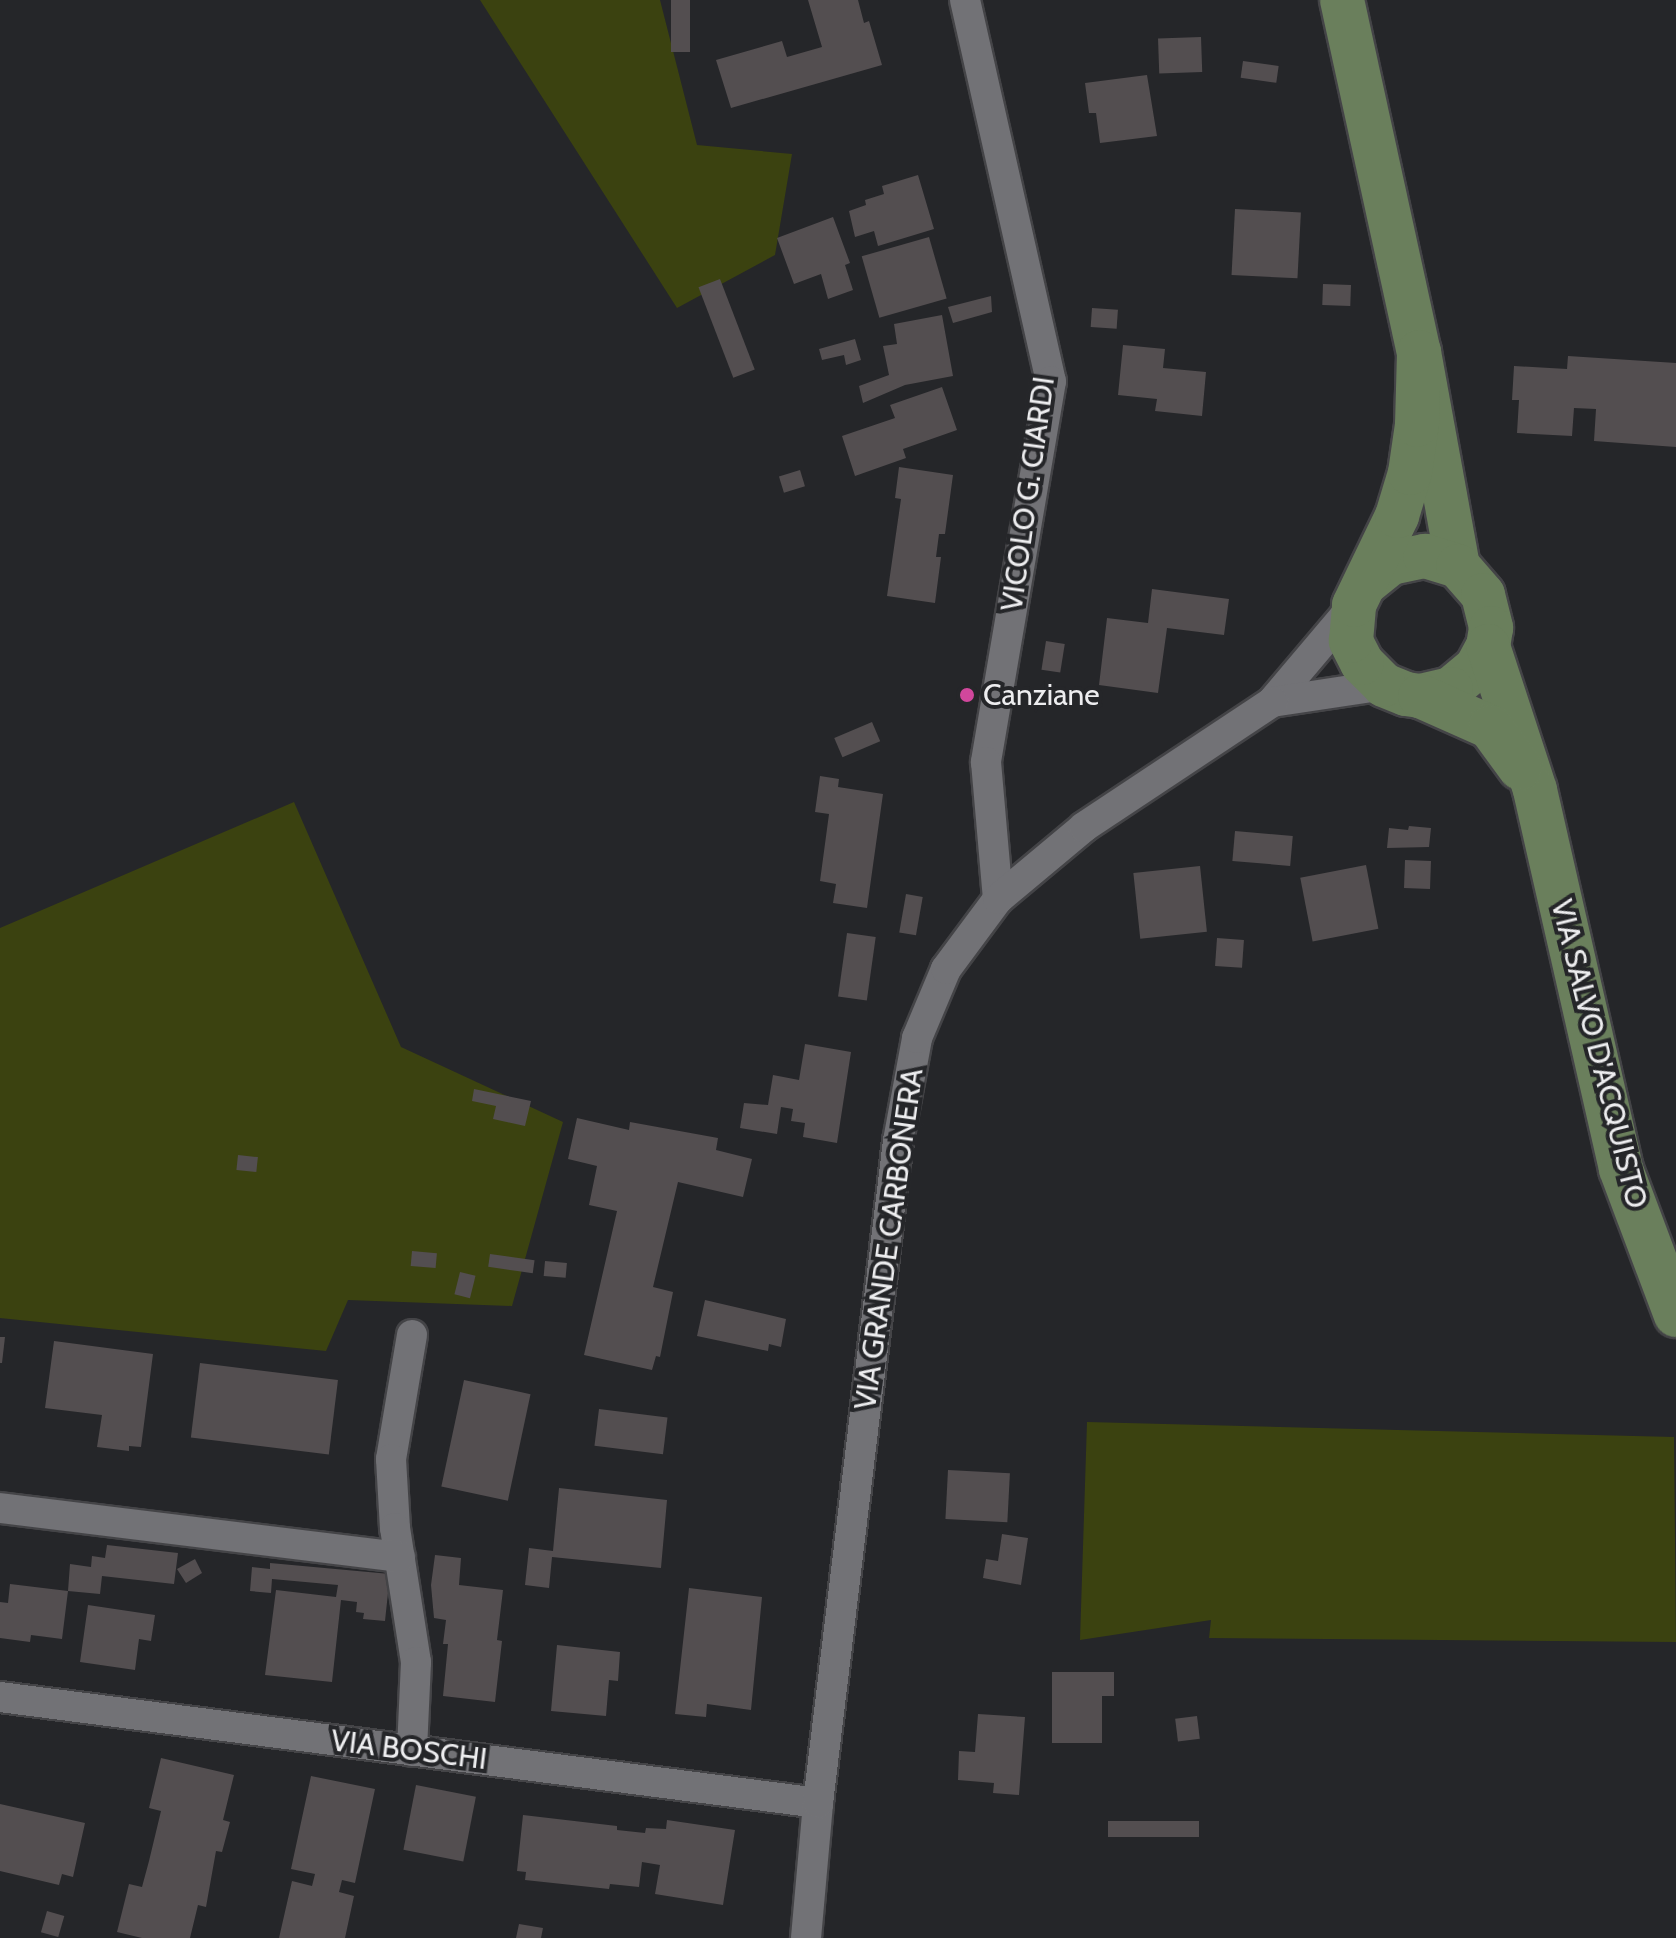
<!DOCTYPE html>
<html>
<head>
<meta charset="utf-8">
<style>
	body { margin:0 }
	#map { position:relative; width:1676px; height:1938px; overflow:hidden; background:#252629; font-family:Cabin,sans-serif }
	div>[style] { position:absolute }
	.green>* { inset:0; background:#3b4210 }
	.building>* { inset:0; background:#534e50; transform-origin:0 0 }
	.roads { filter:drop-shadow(2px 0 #444447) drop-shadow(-2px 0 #444447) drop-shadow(0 2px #444447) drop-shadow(0 -2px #444447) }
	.street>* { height:30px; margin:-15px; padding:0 15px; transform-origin:15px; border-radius:15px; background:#727276 }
	.secondary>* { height:44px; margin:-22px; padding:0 22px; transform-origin:22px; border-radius:22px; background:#6a7f5c }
	.dots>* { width:22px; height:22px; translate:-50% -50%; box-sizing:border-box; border:4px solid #252629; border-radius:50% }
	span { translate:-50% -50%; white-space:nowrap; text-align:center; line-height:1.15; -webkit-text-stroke:8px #252629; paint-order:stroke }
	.street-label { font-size:30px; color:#ededef }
	.poi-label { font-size:30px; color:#ededef }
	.left { translate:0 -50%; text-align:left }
</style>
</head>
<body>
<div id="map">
	<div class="green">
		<div style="clip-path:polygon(480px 0,660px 0,697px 145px,792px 154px,775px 255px,677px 308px)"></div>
		<div style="clip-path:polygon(294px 802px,401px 1047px,563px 1122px,512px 1306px,348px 1300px,326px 1351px,0 1318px,0 928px)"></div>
		<div style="clip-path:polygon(1087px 1422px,1674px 1437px,1676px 1642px,1209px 1638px,1211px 1620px,1080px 1640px)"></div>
	</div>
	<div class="building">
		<div style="left:671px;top:0;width:19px;height:52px"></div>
		<div style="clip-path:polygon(808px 0,858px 0,864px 23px,869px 21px,882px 65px,731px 108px,716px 60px,782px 41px,787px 57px,822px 47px)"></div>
		<div style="left:1201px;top:37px;width:35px;height:43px;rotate:88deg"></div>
		<div style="left:1243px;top:61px;width:36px;height:17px;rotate:8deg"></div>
		<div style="clip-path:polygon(1147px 75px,1157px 136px,1100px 143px,1096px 113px,1089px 113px,1085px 83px)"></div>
		<div style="clip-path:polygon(918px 175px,934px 229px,878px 246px,874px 231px,855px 237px,849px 211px,866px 205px,865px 200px,884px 194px,882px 186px)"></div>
		<div style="left:1235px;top:209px;width:66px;height:66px;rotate:3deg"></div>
		<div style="clip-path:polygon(833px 217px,850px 263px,845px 265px,853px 290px,828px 299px,821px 274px,794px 284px,777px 238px)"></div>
		<div style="left:929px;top:237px;width:64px;height:70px;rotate:74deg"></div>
		<div style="left:720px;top:279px;width:97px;height:23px;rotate:69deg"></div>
		<div style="left:1323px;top:284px;width:28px;height:21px;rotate:2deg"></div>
		<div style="clip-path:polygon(991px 296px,992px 312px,953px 323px,948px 307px)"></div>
		<div style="left:1092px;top:308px;width:26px;height:19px;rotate:4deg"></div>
		<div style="clip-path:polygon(942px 315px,953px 376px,905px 385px,863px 403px,859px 386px,889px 375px,883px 346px,897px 344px,894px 324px)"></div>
		<div style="clip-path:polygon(855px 339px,861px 360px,846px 365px,844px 355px,822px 360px,819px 349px)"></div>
		<div style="clip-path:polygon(1123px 345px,1165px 349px,1163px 368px,1206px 372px,1202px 416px,1155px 411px,1157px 399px,1118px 395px)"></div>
		<div style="clip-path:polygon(1568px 356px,1676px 363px,1676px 447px,1594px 441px,1596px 409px,1574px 408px,1572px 436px,1517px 433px,1519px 400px,1512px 400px,1514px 366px,1567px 369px)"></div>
		<div style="clip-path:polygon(942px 387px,957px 430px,903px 449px,906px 458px,855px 476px,842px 436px,895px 418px,890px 405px)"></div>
		<div style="clip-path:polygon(899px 467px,953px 475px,945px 534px,939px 534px,936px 557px,941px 557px,935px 603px,887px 596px,901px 499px,895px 498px)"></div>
		<div style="left:800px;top:470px;width:17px;height:22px;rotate:73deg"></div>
		<div style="clip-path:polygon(1152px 589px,1229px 599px,1224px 635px,1167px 628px,1158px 693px,1099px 685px,1107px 618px,1148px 623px)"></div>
		<div style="left:1046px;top:641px;width:19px;height:29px;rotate:9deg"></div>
		<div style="left:872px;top:722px;width:21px;height:41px;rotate:67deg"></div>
		<div style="clip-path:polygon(820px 776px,839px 779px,838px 787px,883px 794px,867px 908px,833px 903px,836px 884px,820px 881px,829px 814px,815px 812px)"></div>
		<div style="clip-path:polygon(1409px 826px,1431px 828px,1429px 847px,1387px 848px,1389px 828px,1408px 830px)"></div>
		<div style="left:1235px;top:831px;width:58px;height:30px;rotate:5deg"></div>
		<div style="left:1405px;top:860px;width:26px;height:28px;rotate:2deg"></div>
		<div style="left:1366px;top:865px;width:65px;height:67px;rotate:79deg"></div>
		<div style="left:1200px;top:866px;width:66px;height:67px;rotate:84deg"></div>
		<div style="left:906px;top:894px;width:17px;height:39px;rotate:10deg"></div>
		<div style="left:847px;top:933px;width:29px;height:64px;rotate:8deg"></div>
		<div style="left:1217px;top:938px;width:27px;height:28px;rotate:4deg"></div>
		<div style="clip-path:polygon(805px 1044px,851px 1052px,837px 1143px,803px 1137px,805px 1123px,791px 1121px,793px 1109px,781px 1107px,777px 1134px,740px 1128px,744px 1103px,768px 1105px,773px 1075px,799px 1080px)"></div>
		<div style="clip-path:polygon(474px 1089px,531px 1101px,525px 1126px,493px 1119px,496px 1106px,472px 1101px)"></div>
		<div style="clip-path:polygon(577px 1118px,629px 1130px,630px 1122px,718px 1138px,716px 1150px,752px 1159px,743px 1197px,678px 1182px,653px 1287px,673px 1292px,660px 1357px,656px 1356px,652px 1370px,584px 1355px,617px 1211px,589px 1205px,597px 1166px,568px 1159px)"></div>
		<div style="left:238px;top:1155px;width:20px;height:15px;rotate:6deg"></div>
		<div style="left:412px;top:1251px;width:25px;height:15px;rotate:5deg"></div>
		<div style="left:490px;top:1254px;width:45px;height:13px;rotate:8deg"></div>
		<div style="left:545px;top:1261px;width:22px;height:15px;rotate:5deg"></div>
		<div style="left:460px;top:1272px;width:16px;height:23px;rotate:14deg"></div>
		<div style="clip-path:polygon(705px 1300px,786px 1319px,781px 1347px,769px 1344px,768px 1351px,697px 1336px)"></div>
		<div style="clip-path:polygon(0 1337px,5px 1337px,2px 1363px,0 1363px)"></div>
		<div style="clip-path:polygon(54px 1341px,153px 1354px,141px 1447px,129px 1446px,129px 1451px,97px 1447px,102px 1415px,45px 1408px)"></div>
		<div style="left:200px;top:1363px;width:139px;height:75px;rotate:7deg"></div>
		<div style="left:464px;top:1380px;width:68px;height:109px;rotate:12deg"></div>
		<div style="left:599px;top:1409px;width:69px;height:37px;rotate:7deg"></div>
		<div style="left:948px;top:1470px;width:62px;height:49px;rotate:3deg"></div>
		<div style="clip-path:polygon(559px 1488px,667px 1500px,661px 1568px,552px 1557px,549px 1588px,525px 1585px,529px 1548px,553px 1551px)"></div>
		<div style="clip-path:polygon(1002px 1534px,1028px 1538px,1021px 1585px,983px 1578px,986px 1559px,998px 1561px)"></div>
		<div style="clip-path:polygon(107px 1545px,178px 1553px,174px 1584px,102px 1576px,100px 1594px,68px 1591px,70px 1564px,91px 1567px,92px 1556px,105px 1558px)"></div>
		<div style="clip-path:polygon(435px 1555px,461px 1558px,459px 1585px,503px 1590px,497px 1640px,502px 1641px,495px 1702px,443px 1696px,448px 1644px,443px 1644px,446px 1620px,434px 1618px,431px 1585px)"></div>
		<div style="clip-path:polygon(195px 1559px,202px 1573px,186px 1583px,177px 1569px)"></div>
		<div style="clip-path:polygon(270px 1563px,390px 1574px,385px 1621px,363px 1619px,364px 1613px,356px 1612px,357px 1602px,341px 1600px,332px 1682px,265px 1675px,276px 1590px,336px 1597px,338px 1585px,272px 1579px,271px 1593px,250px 1591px,252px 1567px,270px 1569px)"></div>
		<div style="clip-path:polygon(10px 1584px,68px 1591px,62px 1639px,31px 1635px,30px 1642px,0 1638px,0 1602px,8px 1603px)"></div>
		<div style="clip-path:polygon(689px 1588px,762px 1597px,751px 1710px,707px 1704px,706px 1717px,675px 1714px)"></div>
		<div style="clip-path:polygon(88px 1605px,155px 1615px,151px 1641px,139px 1639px,135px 1670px,80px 1662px)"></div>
		<div style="clip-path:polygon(557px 1645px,620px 1652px,618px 1681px,609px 1680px,606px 1716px,551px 1711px)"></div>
		<div style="clip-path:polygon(1052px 1672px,1114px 1672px,1114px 1696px,1102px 1696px,1102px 1743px,1052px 1743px)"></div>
		<div style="clip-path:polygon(978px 1714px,1025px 1717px,1019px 1795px,993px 1793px,994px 1783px,958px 1780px,959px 1751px,975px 1752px)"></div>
		<div style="left:1197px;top:1716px;width:23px;height:22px;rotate:83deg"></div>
		<div style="clip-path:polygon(161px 1758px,234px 1775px,223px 1820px,230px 1822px,222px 1852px,216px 1851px,206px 1907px,198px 1905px,190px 1938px,142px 1938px,117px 1932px,129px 1884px,142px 1887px,149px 1861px,161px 1811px,149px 1808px)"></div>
		<div style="clip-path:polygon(311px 1776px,375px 1789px,355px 1883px,342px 1880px,339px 1892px,354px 1896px,345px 1938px,279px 1938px,292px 1881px,312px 1886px,315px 1874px,291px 1869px)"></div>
		<div style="left:416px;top:1785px;width:61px;height:66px;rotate:11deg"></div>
		<div style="clip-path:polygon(0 1804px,85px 1823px,73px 1877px,62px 1874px,59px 1885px,0 1871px)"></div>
		<div style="clip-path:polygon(523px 1815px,617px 1826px,617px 1830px,645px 1833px,646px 1828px,666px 1829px,667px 1820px,735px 1830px,723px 1905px,655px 1894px,660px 1865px,642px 1862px,639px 1887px,610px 1884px,609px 1889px,525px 1880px,526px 1872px,517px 1871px)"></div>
		<div style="left:1108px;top:1821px;width:91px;height:16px"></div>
		<div style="left:47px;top:1911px;width:18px;height:22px;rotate:16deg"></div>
		<div style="clip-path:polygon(519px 1924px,543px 1928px,541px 1938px,516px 1938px)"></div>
	</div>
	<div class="roads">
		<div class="street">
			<div style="left:965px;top:0;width:391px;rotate:77.3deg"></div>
			<div style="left:1051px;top:381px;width:387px;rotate:99.7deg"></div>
			<div style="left:986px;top:762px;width:138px;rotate:85deg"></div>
			<div style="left:1354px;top:605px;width:127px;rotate:130.2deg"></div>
			<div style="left:1272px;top:702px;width:113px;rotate:-8.6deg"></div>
			<div style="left:412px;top:1335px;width:126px;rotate:99.6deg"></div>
			<div style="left:391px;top:1459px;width:69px;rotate:86.7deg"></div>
			<div style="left:395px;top:1528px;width:136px;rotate:81.1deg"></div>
			<div style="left:416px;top:1662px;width:89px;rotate:92.6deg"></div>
			<div style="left:0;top:1508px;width:403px;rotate:7deg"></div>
			<div style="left:0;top:1697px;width:825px;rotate:7.38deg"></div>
			<div style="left:806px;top:1938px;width:136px;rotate:-84.9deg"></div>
			<div style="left:818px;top:1803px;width:667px;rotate:-83.11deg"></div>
			<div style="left:898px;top:1141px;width:105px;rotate:-79.5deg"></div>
			<div style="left:917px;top:1038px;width:75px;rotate:-67.2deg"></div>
			<div style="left:946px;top:969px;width:87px;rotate:-53.4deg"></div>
			<div style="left:998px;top:899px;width:112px;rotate:-39.9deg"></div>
			<div style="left:1084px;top:827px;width:226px;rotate:-33.6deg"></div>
		</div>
		<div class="secondary">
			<div style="left:1342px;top:0;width:360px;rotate:77.7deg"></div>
			<div style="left:1419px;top:352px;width:218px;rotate:79.7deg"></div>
			<div style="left:1366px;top:583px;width:32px;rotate:-39deg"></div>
			<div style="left:1391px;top:563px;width:35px;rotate:-12deg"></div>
			<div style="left:1425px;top:556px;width:34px;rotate:17deg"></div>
			<div style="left:1458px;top:566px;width:38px;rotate:49deg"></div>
			<div style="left:1483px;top:595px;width:34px;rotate:76deg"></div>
			<div style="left:1491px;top:628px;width:18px;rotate:99deg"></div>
			<div style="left:1488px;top:646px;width:24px;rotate:118deg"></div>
			<div style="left:1477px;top:667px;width:34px;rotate:140deg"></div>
			<div style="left:1451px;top:689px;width:32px;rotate:167deg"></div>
			<div style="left:1420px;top:696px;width:14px;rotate:-172deg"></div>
			<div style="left:1406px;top:694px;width:24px;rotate:-158deg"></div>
			<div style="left:1384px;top:685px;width:31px;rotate:-135deg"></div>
			<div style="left:1362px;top:663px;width:25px;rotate:-117deg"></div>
			<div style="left:1351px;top:641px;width:36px;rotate:-85deg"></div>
			<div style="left:1354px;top:605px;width:99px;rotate:-64.2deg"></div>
			<div style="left:1397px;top:516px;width:45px;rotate:-73.2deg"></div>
			<div style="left:1410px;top:473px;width:49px;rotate:-81.7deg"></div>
			<div style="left:1417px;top:425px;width:73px;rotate:-88.4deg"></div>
			<div style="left:1488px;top:646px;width:151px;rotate:71.9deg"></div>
			<div style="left:1535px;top:790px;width:389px;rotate:77.2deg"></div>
			<div style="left:1621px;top:1169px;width:156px;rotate:69.4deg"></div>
			<div style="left:1420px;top:696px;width:77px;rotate:23.9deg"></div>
			<div style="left:1490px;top:727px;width:51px;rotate:53.8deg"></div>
		</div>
	</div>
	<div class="dots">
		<div style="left:967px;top:695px;background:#d1479c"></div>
	</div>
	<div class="street-label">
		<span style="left:1028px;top:494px;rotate:-82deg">VICOLO G. CIARDI</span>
		<span style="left:1599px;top:1054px;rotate:76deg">VIA SALVO D'ACQUISTO</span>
		<span style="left:889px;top:1239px;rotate:-82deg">VIA GRANDE CARBONERA</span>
		<span style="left:409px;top:1750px;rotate:7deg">VIA BOSCHI</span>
	</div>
	<div class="poi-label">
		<span class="left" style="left:983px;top:695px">Canziane</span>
	</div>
</div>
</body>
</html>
